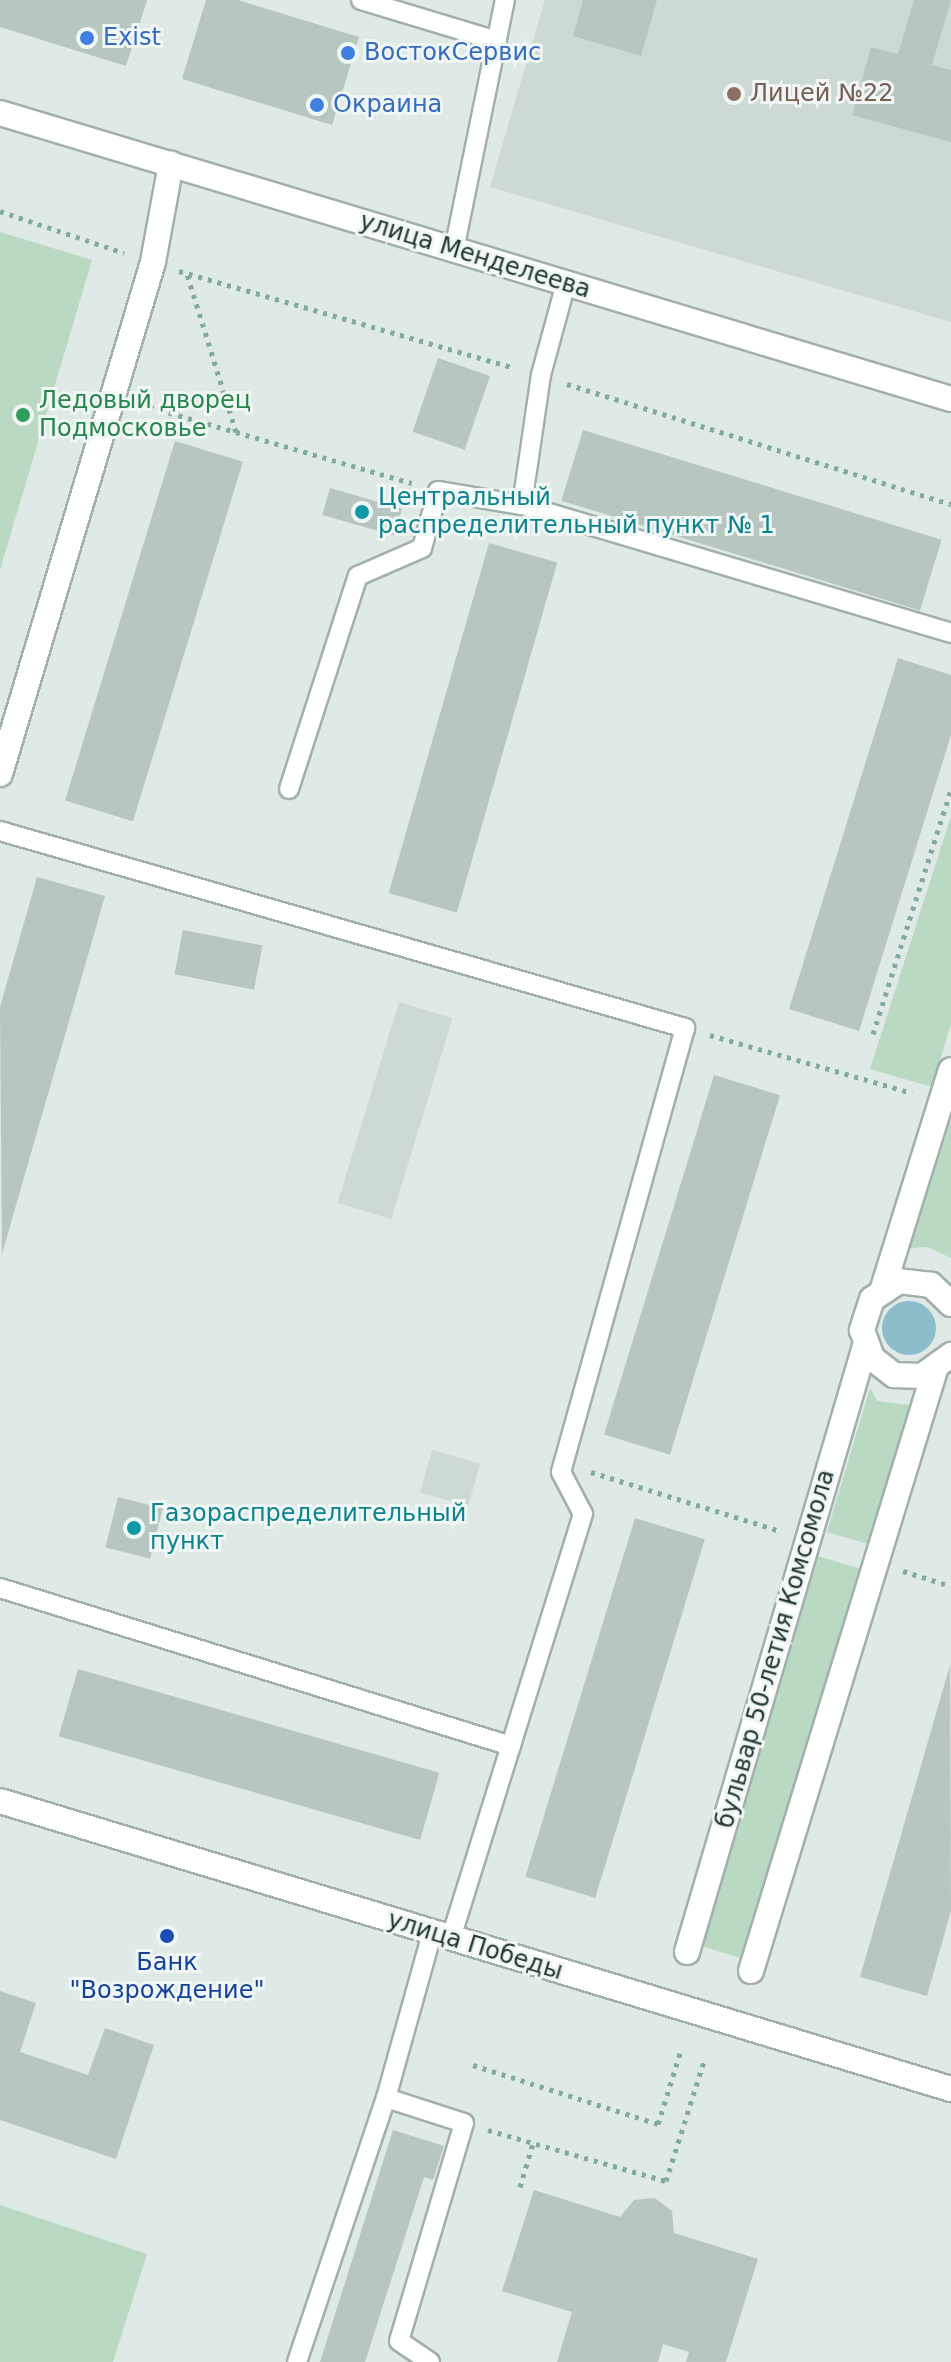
<!DOCTYPE html>
<html>
<head>
<meta charset="utf-8">
<style>
	body { margin:0 }
	#map { position:relative; width:951px; height:2362px; overflow:hidden; background:#dfe9e5; font-family:"DejaVu Sans",sans-serif }
	div>[style] { position:absolute }
	.built>* { inset:0; background:#cdd9d4; transform-origin:0 0 }
	.green>* { inset:0; background:#b9d9c3; transform-origin:0 0 }
	.water>* { inset:0; background:#8bbeca }
	.round { border-radius:50% }
	.building>* { inset:0; background:#b8c6c1; transform-origin:0 0 }
	.path>* { height:5px; margin-top:-2.5px; transform-origin:0; background:repeating-linear-gradient(90deg,#82aa9f 0 4px,transparent 0 10px) }
	.roads { filter:drop-shadow(2px 0 #a2b0ac) drop-shadow(-2px 0 #a2b0ac) drop-shadow(0 2px #a2b0ac) drop-shadow(0 -2px #a2b0ac) }
	.service>* { height:18px; margin:-9px; padding:0 9px; transform-origin:9px; border-radius:9px; background:#fff }
	.pedestrian>* { height:24px; margin:-12px; padding:0 12px; transform-origin:12px; border-radius:12px; background:#fff }
	.minor>* { height:24px; margin:-12px; padding:0 12px; transform-origin:12px; border-radius:12px; background:#fff }
	.secondary>* { height:24px; margin:-12px; padding:0 12px; transform-origin:12px; border-radius:12px; background:#fff }
	.dots>* { width:22px; height:22px; translate:-50% -50%; box-sizing:border-box; border:4px solid #eff6f3; border-radius:50% }
	span { translate:-50% -50%; white-space:nowrap; text-align:center; line-height:1.15; -webkit-text-stroke:6px #eff6f3; paint-order:stroke }
	.shop-label { font-size:24px; color:#366cbe }
	.left { translate:0 -50%; text-align:left }
	.education-label { font-size:24px; color:#785e54 }
	.street-label { font-size:24px; color:#213732 }
	.leisure-label { font-size:24px; color:#27864d }
	.culture-label { font-size:24px; color:#0d838f }
	.transit-label { font-size:24px; color:#164399 }
</style>
</head>
<body>
<div id="map">
	<div class="built">
		<div style="clip-path:polygon(545px 0,951px 0,951px 322px,490px 187px)"></div>
		<div style="left:399px;top:1002px;width:56px;height:210px;rotate:17deg"></div>
		<div style="left:432px;top:1450px;width:50px;height:44px;rotate:16deg"></div>
	</div>
	<div class="green">
		<div style="clip-path:polygon(0 232px,92px 260px,0 570px)"></div>
		<div style="clip-path:polygon(951px 816px,951px 1024px,932px 1087px,870px 1069px)"></div>
		<div style="clip-path:polygon(951px 1120px,951px 1258px,928px 1247px,910px 1248px)"></div>
		<div style="clip-path:polygon(870px 1388px,877px 1401px,910px 1405px,868px 1544px,827px 1532px)"></div>
		<div style="left:818px;top:1556px;width:47px;height:407px;rotate:17deg"></div>
		<div style="clip-path:polygon(0 2205px,147px 2254px,113px 2362px,0 2362px)"></div>
	</div>
	<div class="water">
		<div class="round" style="left:882px;top:1301px;width:54px;height:54px"></div>
	</div>
	<div class="building">
		<div style="clip-path:polygon(0 0,147px 0,126px 66px,0 27px)"></div>
		<div style="clip-path:polygon(206px 0,238px 0,359px 37px,332px 125px,182px 79px)"></div>
		<div style="clip-path:polygon(583px 0,657px 0,641px 56px,573px 36px)"></div>
		<div style="clip-path:polygon(914px 0,951px 0,932px 65px,951px 70px,951px 142px,852px 115px,871px 47px,898px 54px)"></div>
		<div style="left:438px;top:358px;width:55px;height:78px;rotate:19deg"></div>
		<div style="left:583px;top:430px;width:375px;height:74px;rotate:17deg"></div>
		<div style="left:175px;top:441px;width:71px;height:376px;rotate:17deg"></div>
		<div style="left:330px;top:488px;width:75px;height:28px;rotate:16deg"></div>
		<div style="left:489px;top:543px;width:71px;height:364px;rotate:16deg"></div>
		<div style="clip-path:polygon(898px 658px,951px 675px,951px 735px,859px 1031px,789px 1009px)"></div>
		<div style="clip-path:polygon(37px 877px,105px 896px,2px 1254px,0 1007px)"></div>
		<div style="left:183px;top:930px;width:81px;height:45px;rotate:11deg"></div>
		<div style="left:714px;top:1075px;width:69px;height:376px;rotate:17deg"></div>
		<div style="left:118px;top:1497px;width:46px;height:52px;rotate:14deg"></div>
		<div style="left:635px;top:1518px;width:73px;height:375px;rotate:17deg"></div>
		<div style="clip-path:polygon(950px 1665px,951px 1911px,927px 1996px,860px 1977px)"></div>
		<div style="left:78px;top:1669px;width:376px;height:70px;rotate:16deg"></div>
		<div style="clip-path:polygon(0 1991px,36px 2003px,20px 2052px,88px 2075px,105px 2028px,154px 2045px,116px 2159px,0 2120px)"></div>
		<div style="clip-path:polygon(393px 2130px,444px 2146px,433px 2180px,424px 2177px,365px 2362px,320px 2362px)"></div>
		<div style="clip-path:polygon(534px 2190px,620px 2217px,634px 2200px,655px 2198px,672px 2211px,674px 2233px,758px 2259px,726px 2362px,686px 2362px,689px 2352px,663px 2344px,658px 2362px,557px 2362px,572px 2312px,502px 2291px)"></div>
	</div>
	<div class="path">
		<div style="left:0;top:211px;width:131px;rotate:18.7deg"></div>
		<div style="left:179px;top:271px;width:350px;rotate:16.1deg"></div>
		<div style="left:567px;top:384px;width:402px;rotate:17.4deg"></div>
		<div style="left:140px;top:404px;width:100px;rotate:16.3deg"></div>
		<div style="left:236px;top:432px;width:165px;rotate:-107.2deg"></div>
		<div style="left:236px;top:432px;width:183px;rotate:16.2deg"></div>
		<div style="left:873px;top:1034px;width:257px;rotate:-72.3deg"></div>
		<div style="left:710px;top:1035px;width:210px;rotate:16deg"></div>
		<div style="left:591px;top:1472px;width:198px;rotate:17.3deg"></div>
		<div style="left:903px;top:1571px;width:50px;rotate:17.4deg"></div>
		<div style="left:473px;top:2065px;width:194px;rotate:17.7deg"></div>
		<div style="left:658px;top:2124px;width:77px;rotate:-72.7deg"></div>
		<div style="left:488px;top:2130px;width:185px;rotate:16deg"></div>
		<div style="left:666px;top:2181px;width:129px;rotate:-72.4deg"></div>
		<div style="left:520px;top:2187px;width:46px;rotate:-73.5deg"></div>
	</div>
	<div class="roads">
		<div class="service">
			<div style="left:361px;top:0;width:142px;rotate:16.8deg"></div>
			<div style="left:454px;top:250px;width:255px;rotate:-78.5deg"></div>
			<div style="left:522px;top:505px;width:448px;rotate:16.6deg"></div>
			<div style="left:289px;top:789px;width:224px;rotate:-72.1deg"></div>
			<div style="left:358px;top:576px;width:70px;rotate:-23.6deg"></div>
			<div style="left:422px;top:548px;width:59px;rotate:-74.3deg"></div>
			<div style="left:438px;top:491px;width:85px;rotate:9.5deg"></div>
			<div style="left:522px;top:505px;width:131px;rotate:-81.7deg"></div>
			<div style="left:541px;top:375px;width:95px;rotate:-74.8deg"></div>
			<div style="left:0;top:831px;width:713px;rotate:16.04deg"></div>
			<div style="left:685px;top:1028px;width:461px;rotate:105.6deg"></div>
			<div style="left:561px;top:1472px;width:47px;rotate:62.4deg"></div>
			<div style="left:583px;top:1514px;width:444px;rotate:107.3deg"></div>
			<div style="left:0;top:1588px;width:535px;rotate:17.18deg"></div>
			<div style="left:297px;top:2362px;width:279px;rotate:-71.4deg"></div>
			<div style="left:430px;top:2362px;width:37px;rotate:-146deg"></div>
			<div style="left:399px;top:2341px;width:227px;rotate:-73.4deg"></div>
			<div style="left:464px;top:2123px;width:82px;rotate:-162.2deg"></div>
			<div style="left:386px;top:2098px;width:171px;rotate:-74.4deg"></div>
		</div>
		<div class="pedestrian">
			<div style="left:883px;top:1288px;width:228px;rotate:-72.7deg"></div>
			<div style="left:951px;top:1304px;width:28px;rotate:-136deg"></div>
			<div style="left:931px;top:1285px;width:32px;rotate:-173deg"></div>
			<div style="left:899px;top:1281px;width:32px;rotate:146deg"></div>
			<div style="left:872px;top:1299px;width:33px;rotate:108deg"></div>
			<div style="left:862px;top:1330px;width:30px;rotate:70deg"></div>
			<div style="left:872px;top:1358px;width:28px;rotate:38deg"></div>
			<div style="left:894px;top:1375px;width:28px;rotate:2deg"></div>
			<div style="left:922px;top:1376px;width:36px;rotate:-36deg"></div>
			<div style="left:687px;top:1952px;width:632px;rotate:-73.63deg"></div>
			<div style="left:751px;top:1971px;width:629px;rotate:-72.98deg"></div>
		</div>
		<div class="minor">
			<div style="left:0;top:774px;width:534px;rotate:-73.36deg"></div>
			<div style="left:153px;top:262px;width:100px;rotate:-79.6deg"></div>
			<div style="left:0;top:1801px;width:994px;rotate:16.85deg"></div>
		</div>
		<div class="secondary">
			<div style="left:0;top:113px;width:993px;rotate:16.74deg"></div>
		</div>
	</div>
	<div class="dots">
		<div style="left:87px;top:38px;background:#3f7fe0"></div>
		<div style="left:348px;top:53px;background:#3f7fe0"></div>
		<div style="left:734px;top:94px;background:#8d6e63"></div>
		<div style="left:317px;top:105px;background:#3f7fe0"></div>
		<div style="left:23px;top:415px;background:#2e9e5b"></div>
		<div style="left:362px;top:512px;background:#0f9aa8"></div>
		<div style="left:134px;top:1528px;background:#0f9aa8"></div>
		<div style="left:167px;top:1936px;background:#1a4fb4"></div>
	</div>
	<div class="shop-label">
		<span class="left" style="left:103px;top:38px">Exist</span>
		<span class="left" style="left:364px;top:53px">ВостокСервис</span>
		<span class="left" style="left:333px;top:105px">Окраина</span>
	</div>
	<div class="education-label">
		<span class="left" style="left:750px;top:94px">Лицей №22</span>
	</div>
	<div class="street-label">
		<span style="left:475px;top:256px;rotate:17deg">улица Менделеева</span>
		<span style="left:776px;top:1649px;rotate:-74deg">бульвар 50-летия Комсомола</span>
		<span style="left:475px;top:1946px;rotate:17deg">улица Победы</span>
	</div>
	<div class="leisure-label">
		<span class="left" style="left:39px;top:415px">Ледовый дворец<br>Подмосковье</span>
	</div>
	<div class="culture-label">
		<span class="left" style="left:378px;top:512px">Центральный<br>распределительный пункт № 1</span>
		<span class="left" style="left:150px;top:1528px">Газораспределительный<br>пункт</span>
	</div>
	<div class="transit-label">
		<span style="left:167px;top:1977px">Банк<br>"Возрождение"</span>
	</div>
</div>
</body>
</html>
